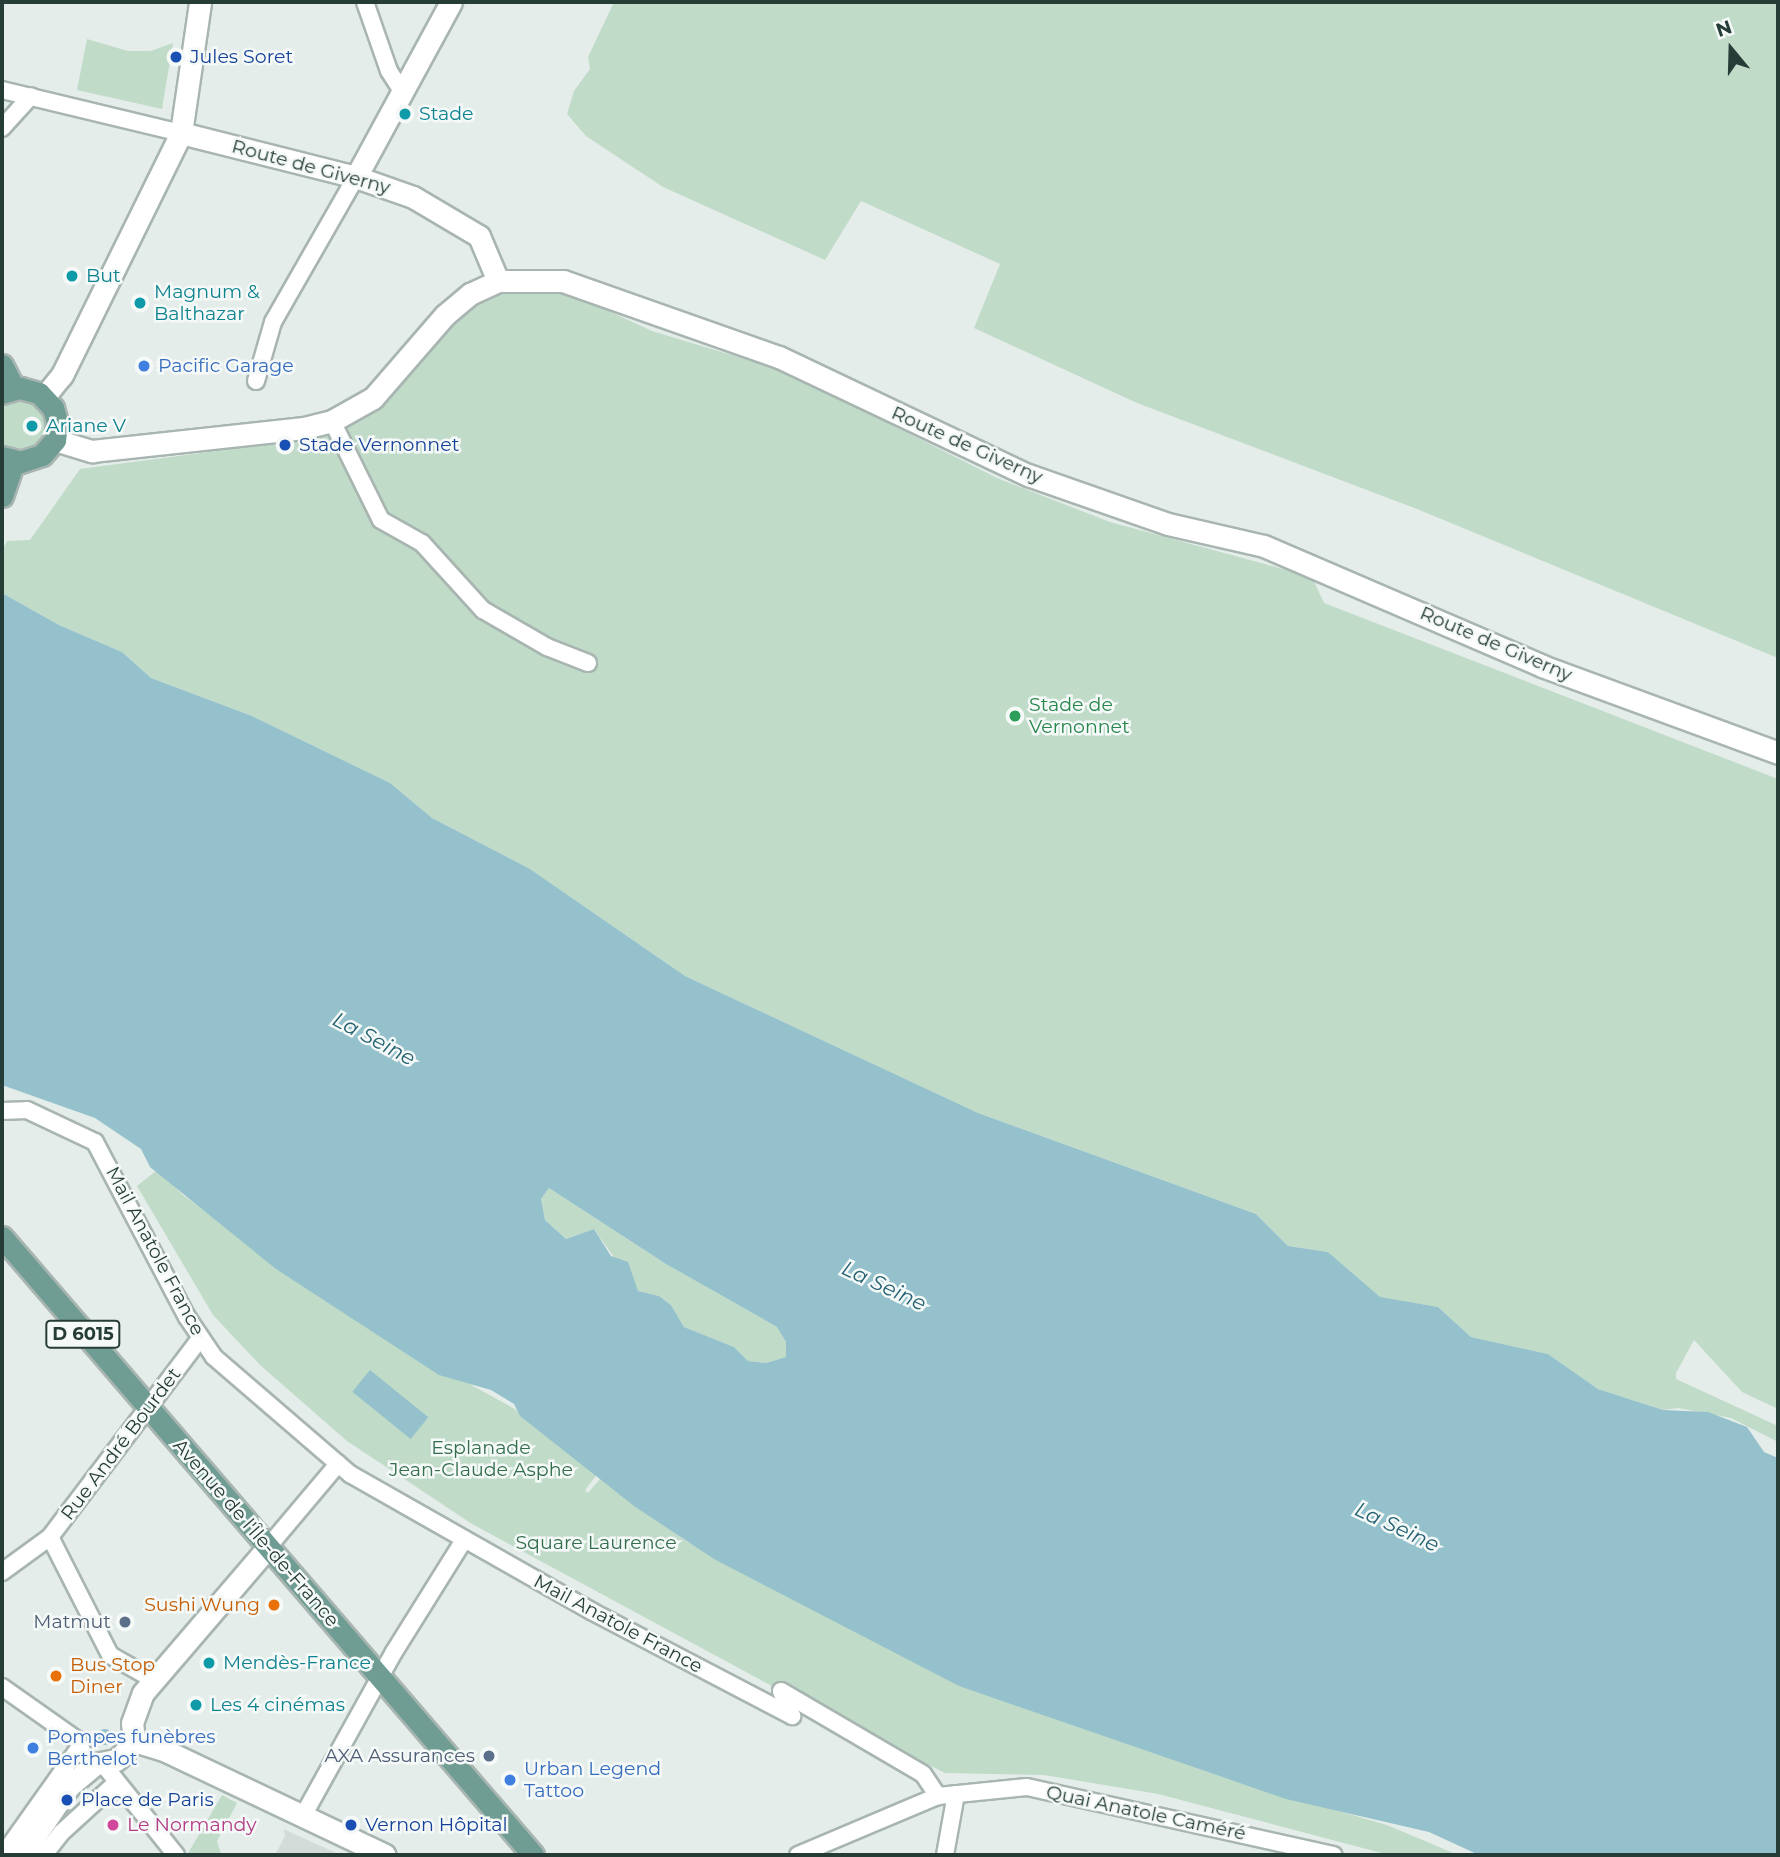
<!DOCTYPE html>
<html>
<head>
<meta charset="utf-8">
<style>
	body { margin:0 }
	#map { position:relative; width:1780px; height:1857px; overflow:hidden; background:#e5edea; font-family:Montserrat,sans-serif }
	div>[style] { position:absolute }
	.built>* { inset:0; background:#d3dcd9 }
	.green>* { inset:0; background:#c1dbc9 }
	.water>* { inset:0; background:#94c1cb; transform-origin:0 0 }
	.round { border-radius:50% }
	.roads { filter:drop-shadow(2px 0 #a8b5b1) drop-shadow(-2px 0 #a8b5b1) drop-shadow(0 2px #a8b5b1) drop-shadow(0 -2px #a8b5b1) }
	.minor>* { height:16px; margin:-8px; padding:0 8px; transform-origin:8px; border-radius:8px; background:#fff }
	.secondary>* { height:21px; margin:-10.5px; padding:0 10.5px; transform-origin:10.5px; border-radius:10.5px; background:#fff }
	.primary>* { height:21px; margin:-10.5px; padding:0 10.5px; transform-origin:10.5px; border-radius:10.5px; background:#6f9d93 }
	.dots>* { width:19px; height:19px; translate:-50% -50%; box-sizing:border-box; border:4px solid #f5f9f8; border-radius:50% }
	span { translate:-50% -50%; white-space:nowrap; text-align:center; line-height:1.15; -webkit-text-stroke:5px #f5f9f8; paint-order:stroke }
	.shield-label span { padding:2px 5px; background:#f5f9f8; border:2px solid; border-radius:5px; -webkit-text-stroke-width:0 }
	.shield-label { font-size:18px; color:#263d37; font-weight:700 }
	.transit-label { font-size:19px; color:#164399 }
	.left { translate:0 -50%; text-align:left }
	.culture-label { font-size:19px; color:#0d838f }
	.street-label { font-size:19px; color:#263d37 }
	.shop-label { font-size:19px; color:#366cbe }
	.leisure-label { font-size:19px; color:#27864d }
	.park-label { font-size:19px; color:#346f4d }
	.food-label { font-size:19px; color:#c56008 }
	.right { translate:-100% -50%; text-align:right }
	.service-label { font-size:19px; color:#4e5e75 }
	.hotel-label { font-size:19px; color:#b23c85 }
	.water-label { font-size:21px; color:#266373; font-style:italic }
	.frame { position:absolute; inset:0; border:4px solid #263d37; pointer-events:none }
	.north { position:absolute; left:1696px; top:14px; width:70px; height:70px; -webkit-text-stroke:5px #f5f9f8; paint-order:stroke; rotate:341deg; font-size:19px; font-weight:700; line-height:28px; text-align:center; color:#263d37 }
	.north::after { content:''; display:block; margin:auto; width:24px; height:32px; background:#263d37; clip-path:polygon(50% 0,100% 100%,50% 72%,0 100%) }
</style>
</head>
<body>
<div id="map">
	<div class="built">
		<div style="clip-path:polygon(284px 1829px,292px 1833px,341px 1855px,275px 1855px,285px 1836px)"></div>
	</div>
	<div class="green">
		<div style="clip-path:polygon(614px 2px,1778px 2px,1778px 658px,1417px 509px,1137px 403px,974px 328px,1000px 264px,861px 201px,825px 260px,663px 187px,586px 136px,567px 114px,574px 91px,590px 69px,588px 57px)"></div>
		<div style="clip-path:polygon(87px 39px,128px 51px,151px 51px,173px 43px,162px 109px,77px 90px)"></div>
		<div style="clip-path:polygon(535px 289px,574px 295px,652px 331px,785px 371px,997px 478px,1110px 522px,1312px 577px,1324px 603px,1778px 779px,1778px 1409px,1742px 1392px,1694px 1340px,1676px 1373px,1676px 1379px,1778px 1426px,1778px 1442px,1731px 1418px,1678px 1408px,1663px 1410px,1598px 1389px,1548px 1354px,1471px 1337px,1438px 1307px,1381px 1298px,1328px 1252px,1288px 1246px,1256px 1214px,978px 1113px,685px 976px,530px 869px,432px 818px,390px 783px,252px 716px,151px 678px,122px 652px,59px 625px,2px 593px,2px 551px,7px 541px,30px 540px,80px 469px,308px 439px,374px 410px,453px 321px,490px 296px)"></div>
		<div style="clip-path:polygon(19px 399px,35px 403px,47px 423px,40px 445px,26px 453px,2px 446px,2px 406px)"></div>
		<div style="clip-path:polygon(157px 1170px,183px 1195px,366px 1327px,513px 1408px,599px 1472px,585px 1490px,588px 1493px,600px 1479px,686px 1541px,995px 1698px,1234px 1781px,1387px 1825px,1458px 1855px,1389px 1855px,1158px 1794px,1044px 1775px,945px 1773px,781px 1691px,472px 1524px,347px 1441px,260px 1365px,213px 1315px,137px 1186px)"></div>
		<div style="clip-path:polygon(549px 1188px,666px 1264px,777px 1327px,786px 1342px,786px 1357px,766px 1363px,748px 1361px,734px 1347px,684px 1327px,671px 1305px,659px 1296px,638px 1291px,594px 1229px,566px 1239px,545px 1220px,541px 1199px)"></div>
		<div style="clip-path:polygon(222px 1795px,237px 1803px,217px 1841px,221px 1854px,187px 1855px)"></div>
	</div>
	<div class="water">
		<div style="clip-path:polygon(evenodd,2px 593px,59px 625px,122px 652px,151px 678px,252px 716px,390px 783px,432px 818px,530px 869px,685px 976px,978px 1113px,1256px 1214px,1288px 1246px,1328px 1252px,1380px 1297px,1438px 1307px,1471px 1337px,1548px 1354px,1598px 1389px,1663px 1410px,1708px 1412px,1747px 1427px,1764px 1452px,1778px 1458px,1778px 1855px,1479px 1855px,1429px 1832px,1286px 1799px,959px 1686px,714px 1559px,634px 1506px,520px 1416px,514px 1404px,491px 1390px,439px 1375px,276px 1269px,150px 1167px,141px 1149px,95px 1118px,2px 1085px,2px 593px,549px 1188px,666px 1264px,777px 1327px,786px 1342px,786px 1357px,766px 1363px,748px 1361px,734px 1347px,684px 1327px,671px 1305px,659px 1296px,638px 1291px,628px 1262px,611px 1256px,594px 1229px,566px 1239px,545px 1220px,541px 1199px,549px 1188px)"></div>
		<div style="left:370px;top:1370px;width:75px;height:28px;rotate:39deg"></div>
		<div class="round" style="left:97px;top:1729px;width:16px;height:16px"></div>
	</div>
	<div class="roads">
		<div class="minor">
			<div style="left:365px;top:2px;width:73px;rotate:70.8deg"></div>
			<div style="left:389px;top:71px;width:27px;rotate:57deg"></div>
			<div style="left:2px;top:90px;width:184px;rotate:13.5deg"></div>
			<div style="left:2px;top:128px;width:43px;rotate:-47.8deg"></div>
			<div style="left:256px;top:381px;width:61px;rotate:-73.9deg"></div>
			<div style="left:273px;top:322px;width:167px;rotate:-60.2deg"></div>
			<div style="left:332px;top:421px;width:110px;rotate:63.7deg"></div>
			<div style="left:381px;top:520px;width:47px;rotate:29.3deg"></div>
			<div style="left:422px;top:543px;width:91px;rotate:47.7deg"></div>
			<div style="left:483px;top:610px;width:74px;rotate:30deg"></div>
			<div style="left:547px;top:647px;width:44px;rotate:21.3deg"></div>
			<div style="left:2px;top:1111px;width:25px;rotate:-2deg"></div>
			<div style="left:27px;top:1110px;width:75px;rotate:25.2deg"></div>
			<div style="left:95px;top:1142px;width:198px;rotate:62.3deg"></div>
			<div style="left:187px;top:1317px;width:48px;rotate:56deg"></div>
			<div style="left:214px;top:1357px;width:179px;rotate:40.7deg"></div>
			<div style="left:350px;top:1474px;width:279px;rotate:29.6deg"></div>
			<div style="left:593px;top:1612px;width:225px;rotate:27.6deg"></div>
			<div style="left:792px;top:1716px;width:27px;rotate:-114deg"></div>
			<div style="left:781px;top:1691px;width:164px;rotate:30.3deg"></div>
			<div style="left:923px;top:1774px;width:27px;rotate:56deg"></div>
			<div style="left:50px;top:1537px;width:132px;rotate:63deg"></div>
			<div style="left:110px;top:1655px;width:51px;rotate:29.6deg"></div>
			<div style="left:268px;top:1547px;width:109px;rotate:-49.9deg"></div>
			<div style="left:2px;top:1572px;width:59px;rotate:-36.1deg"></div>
			<div style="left:50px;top:1537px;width:248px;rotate:-52.9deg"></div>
			<div style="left:2px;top:1687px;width:92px;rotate:35.2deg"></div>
			<div style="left:77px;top:1740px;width:17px;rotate:65deg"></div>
			<div style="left:103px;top:1764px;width:117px;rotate:51.3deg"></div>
			<div style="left:303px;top:1816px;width:188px;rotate:-61deg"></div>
			<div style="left:394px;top:1652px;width:132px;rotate:-58deg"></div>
			<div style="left:3px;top:1855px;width:131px;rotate:-54.6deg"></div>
			<div style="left:44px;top:1855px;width:28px;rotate:-52deg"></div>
			<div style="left:61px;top:1833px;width:74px;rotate:-42.3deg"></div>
			<div style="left:798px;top:1855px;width:152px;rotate:-22.9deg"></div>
			<div style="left:938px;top:1796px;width:89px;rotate:-5.8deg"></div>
			<div style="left:1027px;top:1787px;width:314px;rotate:12.5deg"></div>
			<div style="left:945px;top:1855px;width:62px;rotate:-79.8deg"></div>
		</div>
		<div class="secondary">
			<div style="left:181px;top:133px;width:180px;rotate:14.1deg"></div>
			<div style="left:356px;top:177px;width:60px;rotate:19.3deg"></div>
			<div style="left:413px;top:197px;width:77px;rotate:30.6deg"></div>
			<div style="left:479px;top:236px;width:49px;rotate:67.1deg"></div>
			<div style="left:356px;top:177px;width:199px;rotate:-61.5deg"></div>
			<div style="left:44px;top:397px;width:28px;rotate:-51deg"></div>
			<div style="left:62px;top:375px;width:270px;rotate:-63.8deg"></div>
			<div style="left:181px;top:133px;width:132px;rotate:-81.7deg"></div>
			<div style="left:55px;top:440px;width:39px;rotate:17deg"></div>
			<div style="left:92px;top:451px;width:213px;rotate:-6.2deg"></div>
			<div style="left:304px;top:428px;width:29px;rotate:-14deg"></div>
			<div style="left:332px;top:421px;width:47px;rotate:-29.3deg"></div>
			<div style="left:373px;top:398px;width:110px;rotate:-49.1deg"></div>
			<div style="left:445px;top:315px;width:33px;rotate:-40deg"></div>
			<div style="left:470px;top:294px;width:31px;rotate:-25deg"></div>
			<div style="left:498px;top:281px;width:65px"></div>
			<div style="left:563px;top:281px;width:229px;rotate:19.4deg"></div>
			<div style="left:779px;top:357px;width:276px;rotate:25.4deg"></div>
			<div style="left:1028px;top:475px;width:148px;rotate:19.3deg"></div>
			<div style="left:1168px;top:524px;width:98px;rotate:12.9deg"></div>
			<div style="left:1264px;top:546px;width:303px;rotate:23.3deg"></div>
			<div style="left:1542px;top:666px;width:252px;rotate:20.2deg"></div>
			<div style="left:134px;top:1741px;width:34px;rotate:17deg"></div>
			<div style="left:166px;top:1751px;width:242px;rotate:25.4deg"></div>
			<div style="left:22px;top:1855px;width:83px;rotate:-55.7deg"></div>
			<div style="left:69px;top:1786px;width:34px;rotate:-40deg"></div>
			<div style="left:95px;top:1764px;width:21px;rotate:-11deg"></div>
			<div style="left:116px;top:1760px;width:11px;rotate:-41deg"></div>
			<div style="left:124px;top:1753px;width:16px;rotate:-50deg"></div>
			<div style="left:134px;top:1741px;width:18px;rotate:-96deg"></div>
			<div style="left:132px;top:1723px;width:32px;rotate:-70deg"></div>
			<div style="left:143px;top:1693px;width:192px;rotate:-49.4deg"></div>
		</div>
		<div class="primary">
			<div style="left:2px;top:365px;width:27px;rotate:63deg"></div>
			<div style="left:2px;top:393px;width:19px;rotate:-16deg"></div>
			<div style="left:20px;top:388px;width:20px;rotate:15deg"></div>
			<div style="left:39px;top:393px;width:21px;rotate:47deg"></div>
			<div style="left:53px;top:408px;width:15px;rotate:74deg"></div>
			<div style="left:57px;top:422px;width:18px;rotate:96deg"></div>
			<div style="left:55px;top:440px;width:20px;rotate:131deg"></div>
			<div style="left:42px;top:455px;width:22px;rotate:162deg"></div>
			<div style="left:21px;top:462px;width:20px;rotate:-165deg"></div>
			<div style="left:2px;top:496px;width:36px;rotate:-71deg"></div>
			<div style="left:2px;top:1237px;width:815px;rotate:49.33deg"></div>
		</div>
	</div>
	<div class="dots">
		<div style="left:176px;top:57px;background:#1a4fb4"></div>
		<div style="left:405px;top:114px;background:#0f9aa8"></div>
		<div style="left:72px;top:276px;background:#0f9aa8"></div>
		<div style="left:140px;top:303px;background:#0f9aa8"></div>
		<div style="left:144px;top:366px;background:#3f7fe0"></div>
		<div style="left:32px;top:426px;background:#0f9aa8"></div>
		<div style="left:285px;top:445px;background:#1a4fb4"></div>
		<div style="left:1015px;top:716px;background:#2e9e5b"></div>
		<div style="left:274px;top:1605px;background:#e8710a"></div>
		<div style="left:125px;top:1622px;background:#5c6f8a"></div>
		<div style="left:209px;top:1663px;background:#0f9aa8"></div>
		<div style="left:56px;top:1676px;background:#e8710a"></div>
		<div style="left:196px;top:1705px;background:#0f9aa8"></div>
		<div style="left:33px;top:1748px;background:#3f7fe0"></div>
		<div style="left:489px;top:1756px;background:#5c6f8a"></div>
		<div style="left:510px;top:1780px;background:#3f7fe0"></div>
		<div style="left:67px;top:1800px;background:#1a4fb4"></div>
		<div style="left:113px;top:1825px;background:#d1479c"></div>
		<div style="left:351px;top:1825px;background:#1a4fb4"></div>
	</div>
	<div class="shield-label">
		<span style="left:83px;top:1334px">D 6015</span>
	</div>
	<div class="transit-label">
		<span class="left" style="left:190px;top:57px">Jules Soret</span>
		<span class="left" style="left:299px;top:445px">Stade Vernonnet</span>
		<span class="left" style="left:81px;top:1800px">Place de Paris</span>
		<span class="left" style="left:365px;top:1825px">Vernon Hôpital</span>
	</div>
	<div class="culture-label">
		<span class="left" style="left:419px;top:114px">Stade</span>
		<span class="left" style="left:86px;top:276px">But</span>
		<span class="left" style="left:154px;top:303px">Magnum &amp;<br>Balthazar</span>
		<span class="left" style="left:46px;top:426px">Ariane V</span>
		<span class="left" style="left:223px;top:1663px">Mendès-France</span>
		<span class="left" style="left:210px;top:1705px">Les 4 cinémas</span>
	</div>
	<div class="street-label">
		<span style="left:311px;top:167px;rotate:15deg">Route de Giverny</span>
		<span style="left:967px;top:445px;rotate:24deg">Route de Giverny</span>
		<span style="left:1496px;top:644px;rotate:23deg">Route de Giverny</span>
		<span style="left:155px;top:1251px;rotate:62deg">Mail Anatole France</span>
		<span style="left:121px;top:1444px;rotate:-53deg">Rue André Bourdet</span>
		<span style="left:256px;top:1533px;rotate:49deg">Avenue de l'Île-de-France</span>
		<span style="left:618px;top:1624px;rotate:28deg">Mail Anatole France</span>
		<span style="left:1146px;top:1813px;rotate:12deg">Quai Anatole Caméré</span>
	</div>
	<div class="shop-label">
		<span class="left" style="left:158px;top:366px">Pacific Garage</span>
		<span class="left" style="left:47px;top:1748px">Pompes funèbres<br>Berthelot</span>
		<span class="left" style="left:524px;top:1780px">Urban Legend<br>Tattoo</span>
	</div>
	<div class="leisure-label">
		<span class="left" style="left:1029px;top:716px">Stade de<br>Vernonnet</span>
	</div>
	<div class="park-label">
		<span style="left:481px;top:1459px">Esplanade<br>Jean-Claude Asphe</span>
		<span style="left:596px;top:1543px">Square Laurence</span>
	</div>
	<div class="food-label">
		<span class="right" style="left:260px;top:1605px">Sushi Wung</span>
		<span class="left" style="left:70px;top:1676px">Bus Stop<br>Diner</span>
	</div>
	<div class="service-label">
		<span class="right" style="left:111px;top:1622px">Matmut</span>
		<span class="right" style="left:475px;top:1756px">AXA Assurances</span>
	</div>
	<div class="hotel-label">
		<span class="left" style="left:127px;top:1825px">Le Normandy</span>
	</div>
	<div class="water-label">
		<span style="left:374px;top:1039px;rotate:28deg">La Seine</span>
		<span style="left:884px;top:1286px;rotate:25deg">La Seine</span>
		<span style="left:1397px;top:1527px;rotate:25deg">La Seine</span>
	</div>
	<div class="frame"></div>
	<div class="north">N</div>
</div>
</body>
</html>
